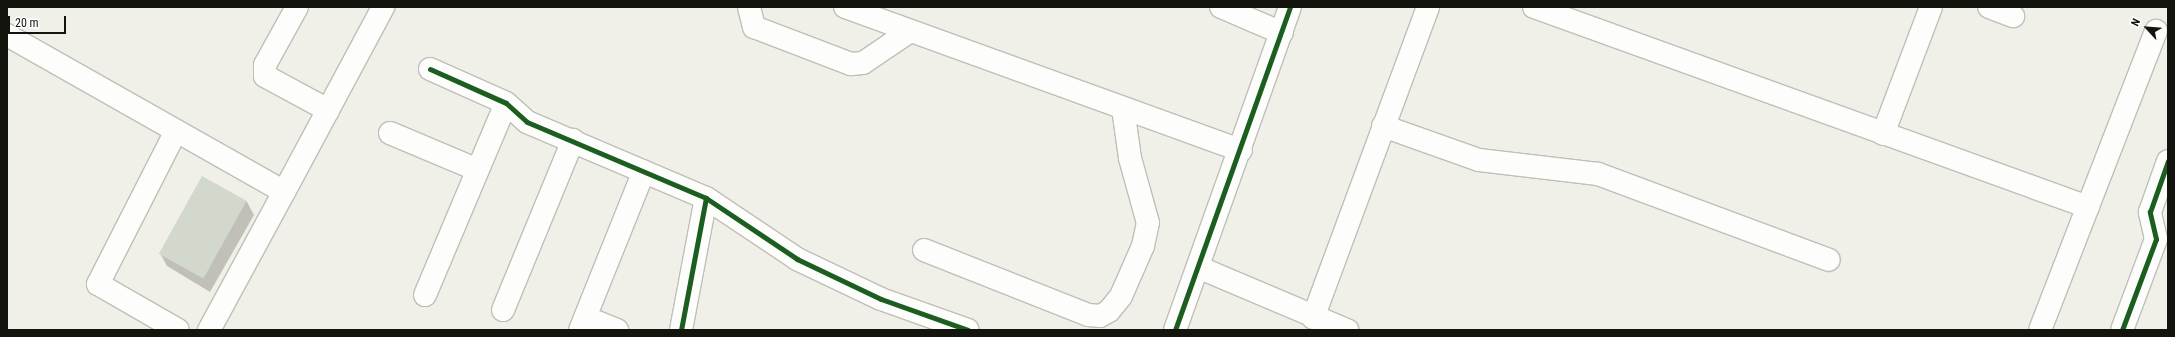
<!DOCTYPE html>
<html>
<head>
<meta charset="utf-8">
<style>
	body { margin:0 }
	#map { position:relative; width:2175px; height:337px; overflow:hidden; background:#f0f0e8; font-family:"Roboto Condensed",sans-serif }
	div>[style] { position:absolute }
	.shadow>* { inset:0; background:#0003 }
	.building>* { inset:0; background:#d3d8cd; transform-origin:0 0 }
	.roads { filter:drop-shadow(1px 0 #bfbfb9) drop-shadow(-1px 0 #bfbfb9) drop-shadow(0 1px #bfbfb9) drop-shadow(0 -1px #bfbfb9) }
	.minor>* { height:22px; margin:-11px; padding:0 11px; transform-origin:11px; border-radius:11px; background:#fdfdfc }
	.cycleway>* { height:5px; margin:-2.5px; padding:0 2.5px; transform-origin:2.5px; border-radius:2.5px; background:#1b5e20 }
	span { translate:-50% -50%; white-space:nowrap; text-align:center; line-height:1.15; -webkit-text-stroke:3px #fff; paint-order:stroke }
	.frame { position:absolute; inset:0; border:8px solid #14140e; pointer-events:none }
	.north { position:absolute; left:2127px; top:8px; width:40px; height:40px; -webkit-text-stroke:3px #fff; paint-order:stroke; rotate:296deg; font-size:11px; font-weight:700; line-height:16px; text-align:center; color:#14140e }
	.north::after { content:''; display:block; margin:auto; width:14px; height:18px; background:#14140e; clip-path:polygon(50% 0,100% 100%,50% 72%,0 100%) }
	.scale { position:absolute; left:8px; top:16px; width:58px; height:18px; box-sizing:border-box; border:2px solid #14140e; border-top:0; padding-left:5px; font-size:12px; line-height:14px; white-space:nowrap; color:#14140e; -webkit-text-stroke:3px #fff; paint-order:stroke }
</style>
</head>
<body>
<div id="map">
	<div class="shadow">
		<div style="clip-path:polygon(202px 177px,247px 202px,254px 215px,210px 292px,167px 266px,160px 253px)"></div>
	</div>
	<div class="building">
		<div style="left:202px;top:176px;width:51px;height:89px;rotate:29deg"></div>
	</div>
	<div class="roads">
		<div class="minor">
			<div style="left:297px;top:7px;width:66px;rotate:118.9deg"></div>
			<div style="left:265px;top:65px;width:11px;rotate:90deg"></div>
			<div style="left:265px;top:76px;width:72px;rotate:28.4deg"></div>
			<div style="left:749px;top:7px;width:21px;rotate:76deg"></div>
			<div style="left:754px;top:27px;width:104px;rotate:20.9deg"></div>
			<div style="left:851px;top:64px;width:12px;rotate:-5deg"></div>
			<div style="left:863px;top:63px;width:55px;rotate:-34deg"></div>
			<div style="left:845px;top:7px;width:421px;rotate:19.9deg"></div>
			<div style="left:1221px;top:7px;width:66px;rotate:23.1deg"></div>
			<div style="left:1534px;top:7px;width:589px;rotate:19.85deg"></div>
			<div style="left:1989px;top:7px;width:26px;rotate:21deg"></div>
			<div style="left:7px;top:35px;width:318px;rotate:29.5deg"></div>
			<div style="left:284px;top:192px;width:157px;rotate:118.5deg"></div>
			<div style="left:430px;top:69px;width:83px;rotate:24.1deg"></div>
			<div style="left:506px;top:103px;width:28px;rotate:42deg"></div>
			<div style="left:527px;top:122px;width:194px;rotate:23deg"></div>
			<div style="left:1383px;top:126px;width:102px;rotate:19.5deg"></div>
			<div style="left:1479px;top:160px;width:120px;rotate:6.7deg"></div>
			<div style="left:1598px;top:174px;width:246px;rotate:20.4deg"></div>
			<div style="left:176px;top:131px;width:172px;rotate:117deg"></div>
			<div style="left:98px;top:284px;width:92px;rotate:29.9deg"></div>
			<div style="left:390px;top:133px;width:95px;rotate:22.8deg"></div>
			<div style="left:1883px;top:134px;width:136px;rotate:-69.3deg"></div>
			<div style="left:284px;top:192px;width:210px;rotate:-61.8deg"></div>
			<div style="left:924px;top:250px;width:176px;rotate:21.6deg"></div>
			<div style="left:1088px;top:315px;width:12px;rotate:5deg"></div>
			<div style="left:1100px;top:316px;width:10px;rotate:-29deg"></div>
			<div style="left:1109px;top:311px;width:19px;rotate:-51deg"></div>
			<div style="left:1121px;top:296px;width:55px;rotate:-66.3deg"></div>
			<div style="left:1143px;top:246px;width:24px;rotate:-78deg"></div>
			<div style="left:1148px;top:223px;width:67px;rotate:-105.5deg"></div>
			<div style="left:1130px;top:158px;width:50px;rotate:-98deg"></div>
			<div style="left:1200px;top:268px;width:160px;rotate:22.9deg"></div>
			<div style="left:425px;top:295px;width:208px;rotate:-67.1deg"></div>
			<div style="left:503px;top:310px;width:184px;rotate:-67.6deg"></div>
			<div style="left:1313px;top:318px;width:332px;rotate:-69.7deg"></div>
			<div style="left:597px;top:322px;width:22px;rotate:22deg"></div>
			<div style="left:580px;top:330px;width:171px;rotate:-68.1deg"></div>
			<div style="left:681px;top:330px;width:134px;rotate:-79.3deg"></div>
			<div style="left:706px;top:198px;width:110px;rotate:33.8deg"></div>
			<div style="left:797px;top:259px;width:93px;rotate:25.5deg"></div>
			<div style="left:881px;top:299px;width:92px;rotate:19.6deg"></div>
			<div style="left:1175px;top:330px;width:343px;rotate:-70.4deg"></div>
			<div style="left:2040px;top:330px;width:321px;rotate:-68.8deg"></div>
			<div style="left:2122px;top:330px;width:97px;rotate:-69.5deg"></div>
			<div style="left:2156px;top:239px;width:28px;rotate:-103deg"></div>
			<div style="left:2150px;top:212px;width:54px;rotate:-70.6deg"></div>
		</div>
	</div>
	<div class="cycleway">
		<div style="left:430px;top:69px;width:83px;rotate:24.1deg"></div>
		<div style="left:506px;top:103px;width:28px;rotate:42deg"></div>
		<div style="left:527px;top:122px;width:194px;rotate:23deg"></div>
		<div style="left:681px;top:330px;width:134px;rotate:-79.3deg"></div>
		<div style="left:706px;top:198px;width:110px;rotate:33.8deg"></div>
		<div style="left:797px;top:259px;width:93px;rotate:25.5deg"></div>
		<div style="left:881px;top:299px;width:92px;rotate:19.6deg"></div>
		<div style="left:1175px;top:330px;width:343px;rotate:-70.4deg"></div>
		<div style="left:2122px;top:330px;width:97px;rotate:-69.5deg"></div>
		<div style="left:2156px;top:239px;width:28px;rotate:-103deg"></div>
		<div style="left:2150px;top:212px;width:54px;rotate:-70.6deg"></div>
	</div>
	<div class="frame"></div>
	<div class="north">N</div>
	<div class="scale">20 m</div>
</div>
</body>
</html>
